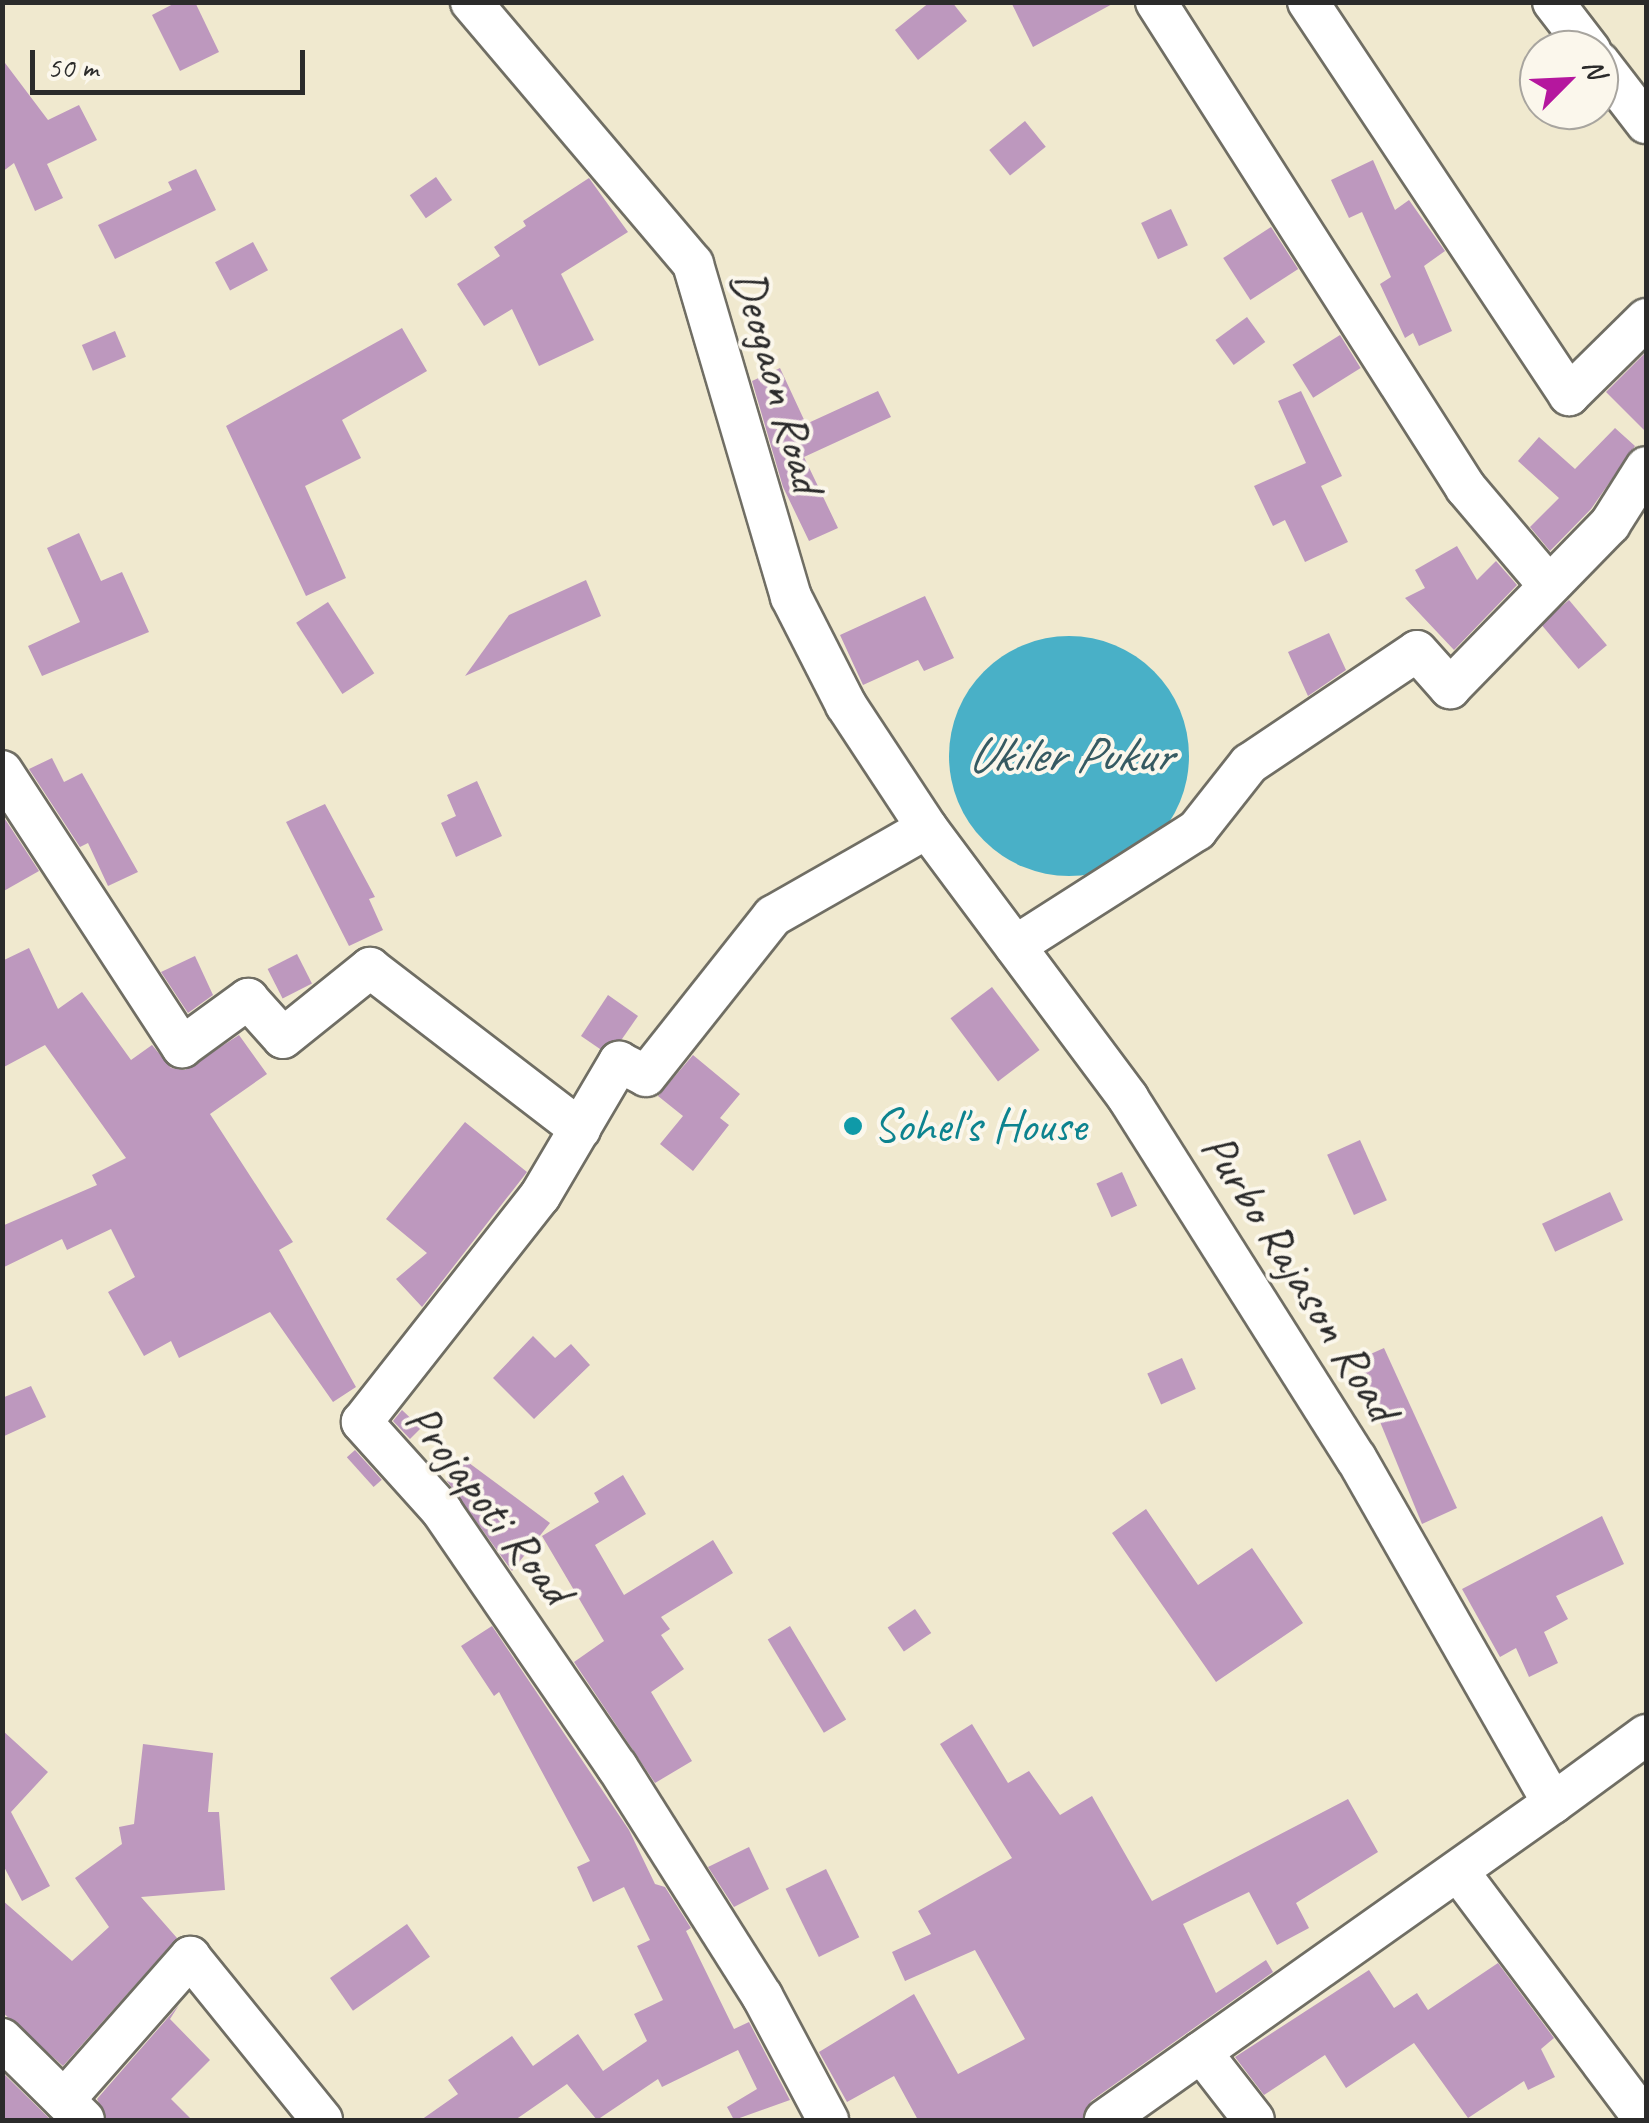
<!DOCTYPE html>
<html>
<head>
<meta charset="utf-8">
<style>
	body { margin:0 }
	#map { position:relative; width:1649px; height:2123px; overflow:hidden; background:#f0e9cf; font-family:Caveat,sans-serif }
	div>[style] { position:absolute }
	.water>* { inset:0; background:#49b0c7 }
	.round { border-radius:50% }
	.building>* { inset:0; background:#bd98be; transform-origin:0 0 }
	.roads { filter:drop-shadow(2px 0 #706e64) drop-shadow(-2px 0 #706e64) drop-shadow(0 2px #706e64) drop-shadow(0 -2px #706e64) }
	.minor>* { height:40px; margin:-20px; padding:0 20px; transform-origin:20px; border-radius:20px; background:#fff }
	.dots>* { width:28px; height:28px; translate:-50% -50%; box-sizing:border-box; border:5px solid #fbf7ec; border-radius:50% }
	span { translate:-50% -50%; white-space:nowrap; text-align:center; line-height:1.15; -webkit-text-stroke:8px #fbf7ec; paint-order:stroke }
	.street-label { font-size:48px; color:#2b2b2b }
	.culture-label { font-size:48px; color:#0d838f }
	.left { translate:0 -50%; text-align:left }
	.water-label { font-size:50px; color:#365a62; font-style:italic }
	.frame { position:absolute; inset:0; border:5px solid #2b2b2b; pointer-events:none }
	.north { position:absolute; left:1519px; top:30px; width:100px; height:100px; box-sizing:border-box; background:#fbf7ec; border:2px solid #a8a59f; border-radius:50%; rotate:66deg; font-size:28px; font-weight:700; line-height:40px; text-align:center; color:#2b2b2b }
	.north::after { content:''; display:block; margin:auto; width:35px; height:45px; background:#b5179e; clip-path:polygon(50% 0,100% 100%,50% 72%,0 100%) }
	.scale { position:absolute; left:30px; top:50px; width:275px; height:45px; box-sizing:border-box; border:5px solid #2b2b2b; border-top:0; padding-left:12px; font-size:30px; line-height:35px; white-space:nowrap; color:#2b2b2b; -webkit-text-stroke:8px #fbf7ec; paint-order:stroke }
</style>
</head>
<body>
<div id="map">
	<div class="water">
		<div class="round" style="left:949px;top:636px;width:240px;height:240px"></div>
	</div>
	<div class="building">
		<div style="clip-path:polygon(177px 2px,195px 2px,219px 52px,180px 71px,152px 15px)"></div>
		<div style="clip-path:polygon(930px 2px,952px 2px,967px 21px,918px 60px,895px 30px)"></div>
		<div style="clip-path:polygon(1011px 2px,1116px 2px,1033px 47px)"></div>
		<div style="clip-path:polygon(2px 59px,48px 120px,79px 105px,97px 140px,47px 164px,63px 198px,35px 211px,14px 163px,2px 172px)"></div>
		<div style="left:1025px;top:121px;width:33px;height:46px;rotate:51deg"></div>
		<div style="clip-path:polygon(1373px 160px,1395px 210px,1409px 200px,1445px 251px,1424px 266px,1452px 331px,1419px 346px,1413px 333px,1405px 338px,1380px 284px,1391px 277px,1362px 212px,1349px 218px,1331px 180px)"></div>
		<div style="clip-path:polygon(196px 169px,216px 210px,115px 259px,98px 225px,172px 190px,168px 182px)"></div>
		<div style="left:436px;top:177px;width:28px;height:32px;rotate:55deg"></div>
		<div style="clip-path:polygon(589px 178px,628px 232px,561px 274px,594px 340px,539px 366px,512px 309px,484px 326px,457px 284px,500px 256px,494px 247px,526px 226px,523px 221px)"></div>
		<div style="left:1171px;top:209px;width:40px;height:33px;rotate:65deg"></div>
		<div style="left:1271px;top:227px;width:50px;height:57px;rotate:57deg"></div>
		<div style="left:253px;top:242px;width:32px;height:43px;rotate:62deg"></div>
		<div style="left:1247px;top:317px;width:31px;height:39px;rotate:54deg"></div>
		<div style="clip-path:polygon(402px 328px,427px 371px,342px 420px,361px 458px,305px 486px,346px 578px,306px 596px,226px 426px)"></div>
		<div style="left:115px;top:331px;width:28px;height:36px;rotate:67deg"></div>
		<div style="left:1340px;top:335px;width:39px;height:56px;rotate:58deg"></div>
		<div style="clip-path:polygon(1646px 352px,1646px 432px,1606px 392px)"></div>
		<div style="clip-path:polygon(780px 368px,806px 424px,878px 391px,891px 417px,804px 457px,838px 528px,809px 541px,783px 487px,752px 381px)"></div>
		<div style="clip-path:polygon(1301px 391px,1342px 476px,1321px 486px,1348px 542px,1305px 562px,1285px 520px,1273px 526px,1254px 486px,1306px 463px,1278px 401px)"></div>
		<div style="clip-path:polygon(1615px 428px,1635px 446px,1591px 509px,1550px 551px,1530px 527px,1559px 498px,1518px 461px,1539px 437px,1575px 469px)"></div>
		<div style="clip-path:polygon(79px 533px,101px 581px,122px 572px,149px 632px,42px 676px,28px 646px,80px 622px,47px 548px)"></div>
		<div style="clip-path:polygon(1457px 546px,1477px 580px,1496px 561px,1517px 585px,1454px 650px,1405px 598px,1425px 588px,1415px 570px)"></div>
		<div style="clip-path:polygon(586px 580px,601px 616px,465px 676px,509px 615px)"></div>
		<div style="clip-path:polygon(925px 596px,954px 658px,924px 671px,918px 660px,863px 685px,840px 635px)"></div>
		<div style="left:1569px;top:600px;width:59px;height:37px;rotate:50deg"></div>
		<div style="left:328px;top:602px;width:85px;height:38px;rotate:57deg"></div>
		<div style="clip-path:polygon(1329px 633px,1346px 670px,1308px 696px,1288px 652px)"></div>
		<div style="clip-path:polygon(52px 758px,64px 782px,82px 773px,138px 872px,108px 886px,88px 843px,80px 847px,29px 769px)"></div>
		<div style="clip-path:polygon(477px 781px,502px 836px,456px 857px,441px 823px,456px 816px,447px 795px)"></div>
		<div style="clip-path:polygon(325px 804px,375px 897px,369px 899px,383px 930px,349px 946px,286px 822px)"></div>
		<div style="clip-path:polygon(5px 819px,39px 871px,2px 892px,2px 821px)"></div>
		<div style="clip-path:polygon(29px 948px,58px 1009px,82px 992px,131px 1060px,152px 1045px,171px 1068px,185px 1070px,239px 1035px,267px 1074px,210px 1114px,293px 1242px,279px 1250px,356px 1387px,333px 1402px,270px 1312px,179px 1358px,171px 1341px,144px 1356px,108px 1292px,135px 1277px,111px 1229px,67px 1250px,62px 1239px,2px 1268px,2px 1226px,97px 1185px,92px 1175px,126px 1158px,45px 1045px,2px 1068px,2px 961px)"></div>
		<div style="left:297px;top:954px;width:33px;height:33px;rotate:63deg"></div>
		<div style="clip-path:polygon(195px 956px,213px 995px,188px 1013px,161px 972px)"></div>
		<div style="left:992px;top:987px;width:79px;height:52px;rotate:53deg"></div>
		<div style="clip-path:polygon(608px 995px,638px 1016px,622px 1039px,600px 1049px,581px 1036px)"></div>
		<div style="clip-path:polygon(693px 1055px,740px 1094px,720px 1118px,729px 1125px,693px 1171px,660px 1144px,683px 1116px,658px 1096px)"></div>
		<div style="clip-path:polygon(465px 1122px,527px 1172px,422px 1307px,396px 1279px,427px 1253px,386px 1219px)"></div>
		<div style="left:1360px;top:1140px;width:66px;height:36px;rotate:66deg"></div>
		<div style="left:1122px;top:1172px;width:37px;height:28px;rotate:66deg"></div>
		<div style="left:1610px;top:1192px;width:31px;height:75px;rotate:65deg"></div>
		<div style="clip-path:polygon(533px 1336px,555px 1358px,571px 1344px,590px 1365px,534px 1419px,493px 1378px)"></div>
		<div style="clip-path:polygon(1384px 1348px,1457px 1508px,1422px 1524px,1355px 1361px)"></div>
		<div style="left:1182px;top:1358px;width:34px;height:38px;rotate:66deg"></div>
		<div style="clip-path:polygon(31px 1386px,46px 1417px,2px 1437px,2px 1398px)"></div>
		<div style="clip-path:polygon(402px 1410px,421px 1428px,410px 1439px,393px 1421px)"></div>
		<div style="left:355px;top:1450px;width:40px;height:11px;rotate:48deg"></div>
		<div style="clip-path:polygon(465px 1460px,550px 1523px,512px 1571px,447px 1481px)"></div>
		<div style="clip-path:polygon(623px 1475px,646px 1514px,595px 1545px,624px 1595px,713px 1540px,733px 1573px,661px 1617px,670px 1629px,661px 1635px,684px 1669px,651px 1692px,692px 1761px,655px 1783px,574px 1662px,604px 1641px,542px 1536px,599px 1502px,594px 1493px)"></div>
		<div style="clip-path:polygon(1146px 1509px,1198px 1585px,1252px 1548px,1303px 1623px,1216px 1682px,1112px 1533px)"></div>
		<div style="clip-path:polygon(1602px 1516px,1624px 1564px,1556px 1596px,1568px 1619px,1544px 1632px,1558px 1663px,1529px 1677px,1516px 1648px,1500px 1657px,1462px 1589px)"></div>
		<div style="left:915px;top:1609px;width:29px;height:33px;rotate:56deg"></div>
		<div style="clip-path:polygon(492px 1626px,629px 1830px,655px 1884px,665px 1887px,691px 1928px,686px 1931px,734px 2029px,749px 2022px,790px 2100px,734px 2120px,727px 2107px,757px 2089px,738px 2050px,662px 2087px,658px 2079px,597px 2120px,567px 2084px,515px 2120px,421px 2120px,458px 2094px,448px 2080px,512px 2036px,533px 2066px,578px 2034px,603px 2071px,647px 2041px,634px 2014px,663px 2000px,637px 1946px,650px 1940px,624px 1887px,593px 1902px,577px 1867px,590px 1861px,499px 1692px,494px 1696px,461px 1646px)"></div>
		<div style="left:790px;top:1626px;width:109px;height:26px;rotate:59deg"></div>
		<div style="clip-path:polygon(972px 1724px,1008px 1783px,1029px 1771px,1060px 1815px,1092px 1796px,1152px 1901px,1348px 1799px,1378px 1852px,1296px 1903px,1309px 1928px,1277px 1945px,1249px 1892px,1183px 1924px,1216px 1993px,1266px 1960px,1273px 1972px,1091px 2101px,1082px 2120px,918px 2120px,894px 2076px,847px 2102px,819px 2052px,914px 1994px,958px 2074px,1025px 2039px,975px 1950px,905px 1981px,892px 1952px,931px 1934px,918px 1911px,1012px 1858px,940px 1744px)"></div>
		<div style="clip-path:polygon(2px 1730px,48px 1772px,11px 1812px,50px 1886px,22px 1901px,2px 1863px)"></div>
		<div style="clip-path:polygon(143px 1744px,213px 1753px,208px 1812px,219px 1812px,225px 1890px,141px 1897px,177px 1938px,63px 2066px,2px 2012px,2px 1900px,72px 1961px,109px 1927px,75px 1878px,122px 1844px,119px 1827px,134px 1824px)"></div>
		<div style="clip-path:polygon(749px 1847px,769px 1889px,734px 1907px,708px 1867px)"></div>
		<div style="left:826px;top:1869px;width:76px;height:45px;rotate:64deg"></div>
		<div style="left:407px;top:1924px;width:40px;height:94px;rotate:55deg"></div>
		<div style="clip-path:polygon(1498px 1963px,1554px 2038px,1541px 2049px,1555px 2077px,1528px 2090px,1524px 2081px,1468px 2118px,1414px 2043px,1346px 2088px,1325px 2055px,1264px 2095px,1235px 2057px,1369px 1970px,1394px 2008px,1417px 1993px,1428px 2010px)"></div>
		<div style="clip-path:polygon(179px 2005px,170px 2019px,210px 2060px,171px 2099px,192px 2120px,107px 2120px,97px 2099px)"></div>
		<div style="clip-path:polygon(3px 2073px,51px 2120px,2px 2120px)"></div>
	</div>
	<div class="roads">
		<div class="minor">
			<div style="left:471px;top:2px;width:343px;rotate:49.7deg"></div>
			<div style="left:693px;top:264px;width:347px;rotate:73.6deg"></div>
			<div style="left:791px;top:597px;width:121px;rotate:63deg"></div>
			<div style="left:846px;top:705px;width:147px;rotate:56.6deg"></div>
			<div style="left:927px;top:828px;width:337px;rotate:53.3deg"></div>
			<div style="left:1128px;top:1098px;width:426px;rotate:57.7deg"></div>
			<div style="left:1356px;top:1458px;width:397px;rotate:60.3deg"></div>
			<div style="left:1553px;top:1803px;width:549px;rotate:144.72deg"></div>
			<div style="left:1156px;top:2px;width:576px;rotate:57.47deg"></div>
			<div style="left:1466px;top:488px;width:128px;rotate:49.7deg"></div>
			<div style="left:1308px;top:2px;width:472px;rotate:56.4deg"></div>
			<div style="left:1569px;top:395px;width:108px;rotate:-44.6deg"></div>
			<div style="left:1553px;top:2px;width:61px;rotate:52.4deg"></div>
			<div style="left:1599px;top:62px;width:77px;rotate:52.4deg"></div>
			<div style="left:2px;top:771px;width:330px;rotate:56.9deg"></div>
			<div style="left:182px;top:1047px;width:82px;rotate:-36deg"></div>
			<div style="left:248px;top:999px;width:52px;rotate:48.1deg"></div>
			<div style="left:283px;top:1038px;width:112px;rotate:-38.8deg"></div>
			<div style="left:370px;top:968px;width:265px;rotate:37.5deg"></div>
			<div style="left:1015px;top:946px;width:216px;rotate:-32.5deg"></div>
			<div style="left:1197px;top:830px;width:84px;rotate:-51.8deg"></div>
			<div style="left:1249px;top:764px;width:202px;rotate:-33.9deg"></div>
			<div style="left:1417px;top:651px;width:50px;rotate:48.3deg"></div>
			<div style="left:1450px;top:688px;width:229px;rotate:-45.7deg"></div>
			<div style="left:1610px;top:524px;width:67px;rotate:-57.7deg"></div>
			<div style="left:1553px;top:1803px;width:115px;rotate:-36.2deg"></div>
			<div style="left:1458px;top:1871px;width:311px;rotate:53.1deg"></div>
			<div style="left:2px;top:2039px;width:115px;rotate:44.6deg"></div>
			<div style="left:1201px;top:2052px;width:86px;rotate:52.1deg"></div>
			<div style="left:64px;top:2100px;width:191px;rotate:-48.6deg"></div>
			<div style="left:190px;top:1957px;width:210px;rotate:51deg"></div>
			<div style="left:828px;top:2120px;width:140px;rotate:-118deg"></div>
			<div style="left:762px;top:1996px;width:271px;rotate:-122.3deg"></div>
			<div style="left:617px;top:1767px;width:310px;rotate:-124.4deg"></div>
			<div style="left:442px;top:1511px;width:120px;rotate:-132deg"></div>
			<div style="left:362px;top:1422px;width:288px;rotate:-51.8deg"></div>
			<div style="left:540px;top:1196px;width:156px;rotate:-59.5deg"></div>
			<div style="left:619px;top:1062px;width:30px;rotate:27deg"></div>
			<div style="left:646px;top:1076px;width:204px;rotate:-51.6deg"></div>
			<div style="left:773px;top:916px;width:177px;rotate:-29.7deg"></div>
		</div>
	</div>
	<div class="dots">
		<div style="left:853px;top:1126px;background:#0f9aa8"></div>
	</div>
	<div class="street-label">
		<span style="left:778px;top:381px;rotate:74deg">Deogaon Road</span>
		<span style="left:1300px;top:1277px;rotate:58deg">Purbo Rajason Road</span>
		<span style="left:489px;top:1504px;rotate:52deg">Projapoti Road</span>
	</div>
	<div class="culture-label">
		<span class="left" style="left:873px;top:1126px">Sohel's House</span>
	</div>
	<div class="water-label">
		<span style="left:1069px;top:755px">Ukiler Pukur</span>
	</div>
	<div class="frame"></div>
	<div class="north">N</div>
	<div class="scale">50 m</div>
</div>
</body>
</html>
